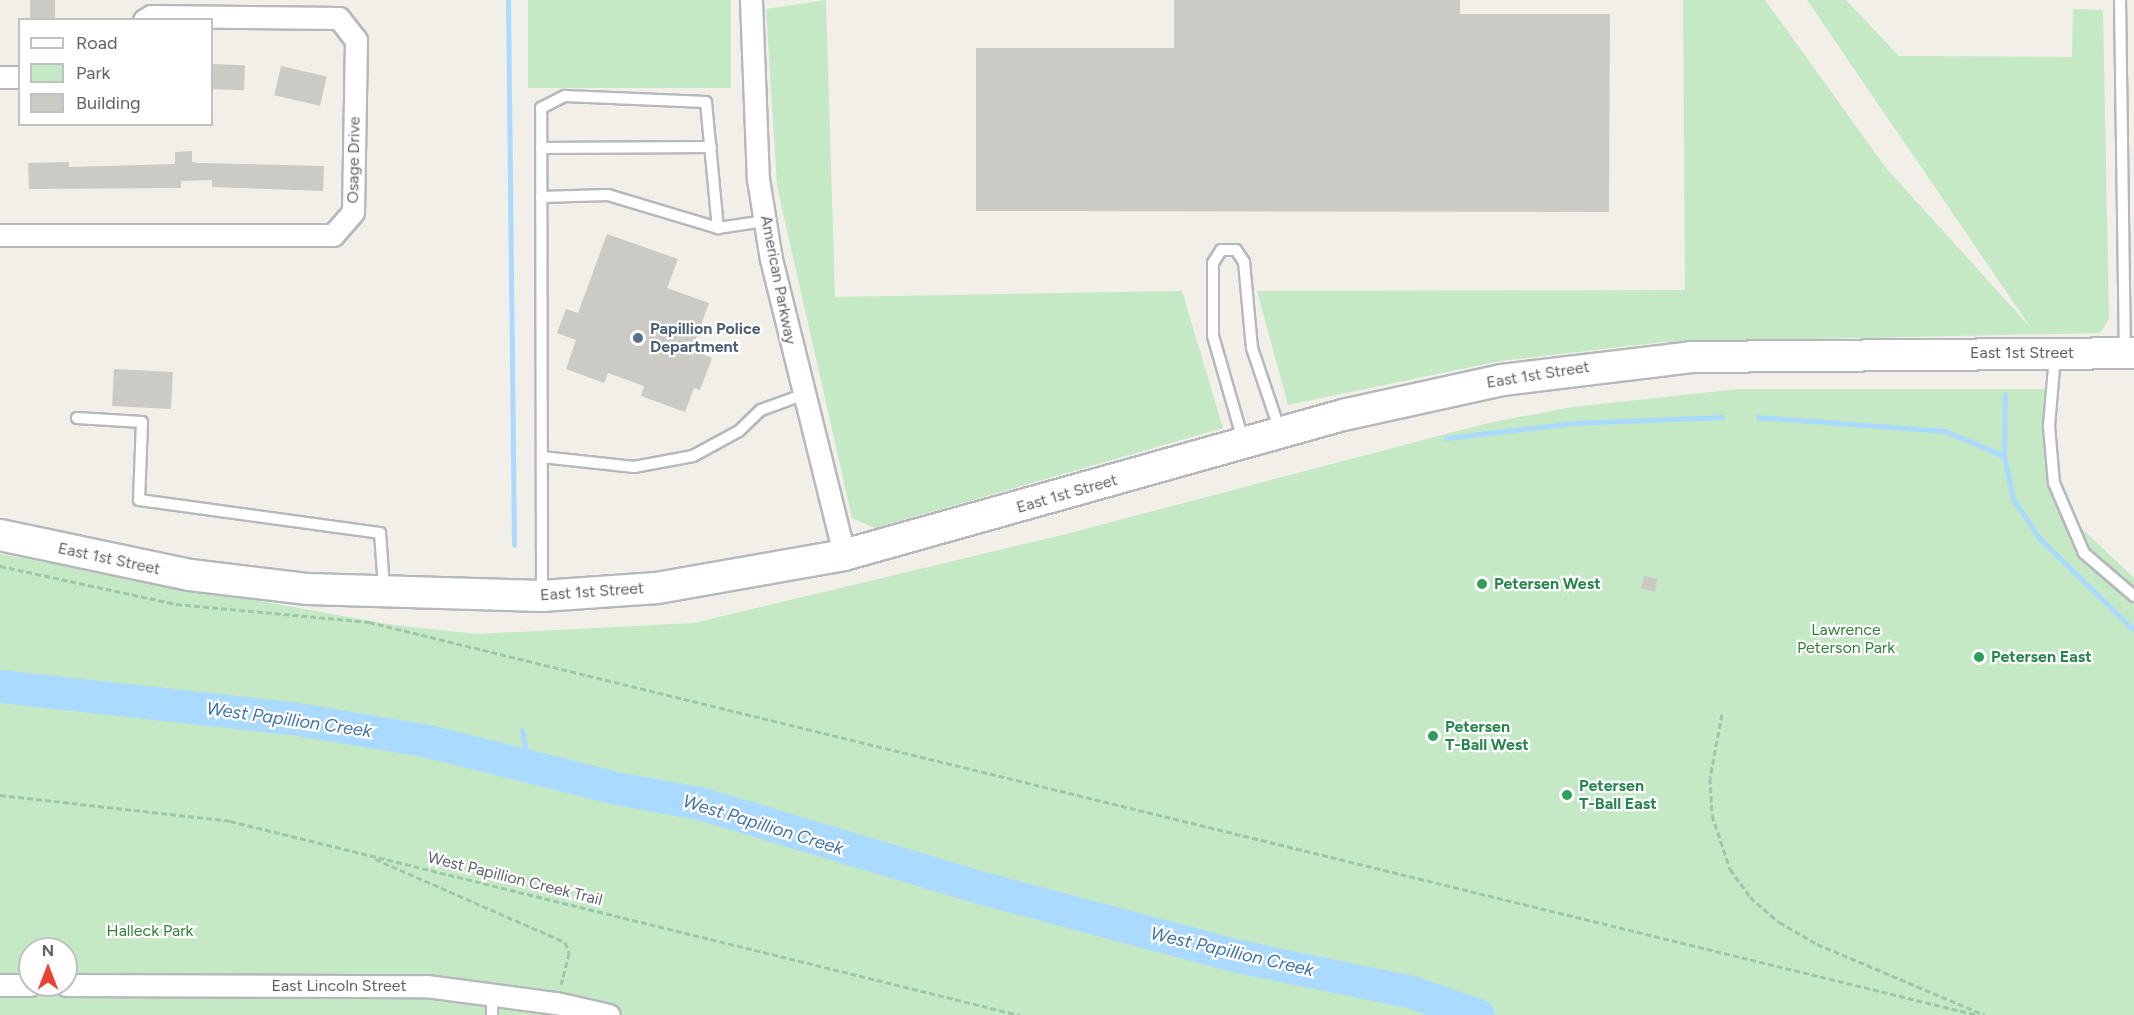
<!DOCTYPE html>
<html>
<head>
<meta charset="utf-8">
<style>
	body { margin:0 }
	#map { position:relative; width:2134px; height:1015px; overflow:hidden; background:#f1efe8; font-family:Figtree,sans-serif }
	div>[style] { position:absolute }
	.green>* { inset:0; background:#c5e8c5; transform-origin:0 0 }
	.stream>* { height:5px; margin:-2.5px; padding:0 2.5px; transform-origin:2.5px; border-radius:2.5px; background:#aadaff }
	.river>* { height:33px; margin:-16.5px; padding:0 16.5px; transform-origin:16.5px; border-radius:16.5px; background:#aadaff }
	.building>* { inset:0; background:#cccac5; transform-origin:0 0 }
	.path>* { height:3px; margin-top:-1.5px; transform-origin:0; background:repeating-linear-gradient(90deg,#9cc7a9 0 6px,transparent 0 9px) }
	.roads { filter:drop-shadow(2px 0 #b5b8bc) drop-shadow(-2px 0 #b5b8bc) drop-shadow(0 2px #b5b8bc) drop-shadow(0 -2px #b5b8bc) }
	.service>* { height:10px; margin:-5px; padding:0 5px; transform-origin:5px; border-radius:5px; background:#fff }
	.minor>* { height:21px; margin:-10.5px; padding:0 10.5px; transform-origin:10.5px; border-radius:10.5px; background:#fff }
	.secondary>* { height:30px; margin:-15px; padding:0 15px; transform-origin:15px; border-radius:15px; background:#fff }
	.dots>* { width:16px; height:16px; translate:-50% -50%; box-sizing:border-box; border:3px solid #fff; border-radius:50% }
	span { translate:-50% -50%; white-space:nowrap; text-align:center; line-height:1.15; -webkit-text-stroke:4.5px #fff; paint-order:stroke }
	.street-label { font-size:16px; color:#5f6368 }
	.service-label { font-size:16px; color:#4e5e75; font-weight:700 }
	.left { translate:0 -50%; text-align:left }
	.leisure-label { font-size:16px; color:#27864d; font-weight:700 }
	.park-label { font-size:16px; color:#348238 }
	.water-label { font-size:18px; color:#4174aa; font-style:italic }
	.legend { position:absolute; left:18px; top:18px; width:195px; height:108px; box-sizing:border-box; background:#fff; border:2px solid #bfc1c3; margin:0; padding:8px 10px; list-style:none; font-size:18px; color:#5f6368 }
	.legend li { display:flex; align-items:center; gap:12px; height:30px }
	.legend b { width:30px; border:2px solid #bfc1c3 }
	.north { position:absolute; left:18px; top:937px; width:60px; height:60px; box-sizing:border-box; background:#fff; border:2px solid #bfc1c3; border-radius:50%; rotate:0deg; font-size:16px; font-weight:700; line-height:24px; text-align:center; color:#5f6368 }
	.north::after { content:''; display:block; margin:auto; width:21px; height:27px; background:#ea4335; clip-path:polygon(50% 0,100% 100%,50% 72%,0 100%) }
</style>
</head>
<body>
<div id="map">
	<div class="green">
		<div style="left:528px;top:0;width:203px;height:88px"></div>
		<div style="clip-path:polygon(826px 0,835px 297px,1182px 291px,1223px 428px,875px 528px,852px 518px,777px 186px,766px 9px)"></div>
		<div style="clip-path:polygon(1683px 0,1765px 0,1886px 168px,2031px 328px,1807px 0,1846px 0,1899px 56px,2072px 57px,2073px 9px,2103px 10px,2109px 319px,2100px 333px,1663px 342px,1500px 361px,1288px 405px,1257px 291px,1685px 290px)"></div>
		<div style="clip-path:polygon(evenodd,1739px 389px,2055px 389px,2056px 504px,2134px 578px,2134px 1015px,0 1015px,0 554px,393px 625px,477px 634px,694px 623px,1066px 534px,1488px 423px,1573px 407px,1739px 389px,30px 949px,66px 949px,66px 985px,30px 985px,30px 949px)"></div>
	</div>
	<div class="stream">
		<div style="left:508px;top:0;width:545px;rotate:89.37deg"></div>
		<div style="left:2005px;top:394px;width:62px;rotate:90.9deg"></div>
		<div style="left:2004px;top:456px;width:44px;rotate:78.2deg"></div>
		<div style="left:2013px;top:499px;width:48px;rotate:56deg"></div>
		<div style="left:2040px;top:539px;width:131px;rotate:44.1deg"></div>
		<div style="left:1758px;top:417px;width:188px;rotate:4.3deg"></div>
		<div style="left:1945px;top:431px;width:64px;rotate:23deg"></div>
		<div style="left:1446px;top:438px;width:129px;rotate:-6.7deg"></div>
		<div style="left:1574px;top:423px;width:148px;rotate:-2.3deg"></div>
		<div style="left:522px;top:730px;width:36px;rotate:80deg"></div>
	</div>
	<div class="river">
		<div style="left:0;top:686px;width:294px;rotate:6.3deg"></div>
		<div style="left:292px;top:718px;width:138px;rotate:9.6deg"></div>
		<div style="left:428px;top:741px;width:199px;rotate:14deg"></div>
		<div style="left:621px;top:789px;width:79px;rotate:10.2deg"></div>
		<div style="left:699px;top:803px;width:288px;rotate:16.7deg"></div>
		<div style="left:975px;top:886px;width:272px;rotate:14.9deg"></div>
		<div style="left:1238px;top:956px;width:178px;rotate:11.7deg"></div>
		<div style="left:1412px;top:992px;width:70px;rotate:19.2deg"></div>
	</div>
	<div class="building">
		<div style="left:30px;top:0;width:25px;height:20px"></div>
		<div style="clip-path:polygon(1174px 0,1460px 0,1460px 14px,1610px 14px,1609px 212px,976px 211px,976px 48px,1174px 48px)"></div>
		<div style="left:212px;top:64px;width:33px;height:25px;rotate:2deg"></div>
		<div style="left:281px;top:66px;width:47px;height:30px;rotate:13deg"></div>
		<div style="clip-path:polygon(192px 151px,192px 162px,199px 163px,324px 166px,323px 191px,212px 187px,212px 180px,181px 181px,181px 188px,29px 189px,28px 163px,69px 162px,69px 167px,175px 164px,175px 152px)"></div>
		<div style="clip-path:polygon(607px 234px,678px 259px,667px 288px,709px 303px,692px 350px,712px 358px,700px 390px,694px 388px,685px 412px,641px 396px,644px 386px,608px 373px,604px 383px,566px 369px,576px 340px,557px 333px,566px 309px,578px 313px)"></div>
		<div style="left:114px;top:369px;width:59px;height:37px;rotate:3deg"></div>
		<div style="left:1644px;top:576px;width:14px;height:13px;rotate:12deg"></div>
	</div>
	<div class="path">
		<div style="left:0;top:566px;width:180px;rotate:12.2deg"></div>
		<div style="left:176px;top:604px;width:194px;rotate:5.3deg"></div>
		<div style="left:369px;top:622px;width:1655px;rotate:13.73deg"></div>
		<div style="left:1722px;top:714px;width:65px;rotate:100.6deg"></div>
		<div style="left:1710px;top:778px;width:37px;rotate:87deg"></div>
		<div style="left:1712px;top:815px;width:57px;rotate:71.6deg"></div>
		<div style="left:1730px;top:869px;width:34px;rotate:54deg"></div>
		<div style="left:1750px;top:897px;width:38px;rotate:41deg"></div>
		<div style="left:1779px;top:922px;width:44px;rotate:30.1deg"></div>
		<div style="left:1817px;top:944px;width:182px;rotate:22.9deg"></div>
		<div style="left:0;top:795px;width:231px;rotate:6.4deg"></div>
		<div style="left:230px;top:821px;width:813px;rotate:13.81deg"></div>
		<div style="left:375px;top:859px;width:207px;rotate:23.6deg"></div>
		<div style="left:565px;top:942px;width:12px;rotate:70deg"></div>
		<div style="left:569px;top:953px;width:32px;rotate:104deg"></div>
	</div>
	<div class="roads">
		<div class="service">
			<div style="left:2120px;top:0;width:352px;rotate:89.2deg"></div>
			<div style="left:541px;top:148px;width:170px;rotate:-0.3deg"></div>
			<div style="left:541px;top:197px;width:67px;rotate:-1.7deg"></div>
			<div style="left:608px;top:195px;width:115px;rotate:16.7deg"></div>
			<div style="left:2055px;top:356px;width:70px;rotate:94.9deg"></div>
			<div style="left:2049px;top:426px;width:57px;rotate:85deg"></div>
			<div style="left:2054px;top:483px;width:76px;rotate:66.8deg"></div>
			<div style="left:2084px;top:553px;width:66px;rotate:40.7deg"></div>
			<div style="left:77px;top:418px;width:65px;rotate:3.5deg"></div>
			<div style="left:142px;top:422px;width:78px;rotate:92.2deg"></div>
			<div style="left:139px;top:500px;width:243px;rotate:7.8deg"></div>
			<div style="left:380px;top:533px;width:55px;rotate:85.8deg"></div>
			<div style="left:1243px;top:440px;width:108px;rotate:-106.1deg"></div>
			<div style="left:1213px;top:336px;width:73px;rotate:-90deg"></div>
			<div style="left:1213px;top:263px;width:15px;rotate:-58deg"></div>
			<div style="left:1221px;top:250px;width:15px"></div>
			<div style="left:1236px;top:250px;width:14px;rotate:56deg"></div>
			<div style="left:1244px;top:262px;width:86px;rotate:84.7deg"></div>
			<div style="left:1252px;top:348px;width:88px;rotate:71.4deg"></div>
			<div style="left:542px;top:457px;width:93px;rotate:6.2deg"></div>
			<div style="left:634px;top:467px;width:60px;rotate:-10.6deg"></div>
			<div style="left:693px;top:456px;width:52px;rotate:-28.5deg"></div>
			<div style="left:739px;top:431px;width:30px;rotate:-44deg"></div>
			<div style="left:761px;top:410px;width:44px;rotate:-20.1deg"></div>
			<div style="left:542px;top:595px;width:487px;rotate:-90.1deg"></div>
			<div style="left:541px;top:108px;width:27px;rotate:-27deg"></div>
			<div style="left:565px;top:96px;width:141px;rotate:2.4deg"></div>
			<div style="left:706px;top:102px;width:127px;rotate:84.6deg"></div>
			<div style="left:718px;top:228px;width:48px;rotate:-8.5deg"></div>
			<div style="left:492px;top:1015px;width:22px;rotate:-90deg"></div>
		</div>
		<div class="minor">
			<div style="left:751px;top:0;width:179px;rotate:87.8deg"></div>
			<div style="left:758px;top:179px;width:81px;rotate:80.8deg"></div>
			<div style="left:771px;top:259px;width:305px;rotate:76.1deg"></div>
			<div style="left:0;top:77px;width:20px"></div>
			<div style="left:0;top:235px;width:333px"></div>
			<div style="left:333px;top:235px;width:30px;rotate:-49deg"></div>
			<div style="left:353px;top:212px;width:172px;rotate:-89deg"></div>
			<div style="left:356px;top:40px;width:28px;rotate:-128deg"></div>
			<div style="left:339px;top:18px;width:188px;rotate:-179.4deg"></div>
			<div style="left:151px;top:16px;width:8px;rotate:150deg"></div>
			<div style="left:0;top:985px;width:30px"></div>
			<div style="left:66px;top:985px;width:360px;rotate:0.2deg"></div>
			<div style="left:426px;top:986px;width:131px;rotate:7.5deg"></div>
			<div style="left:556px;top:1003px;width:54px;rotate:12.8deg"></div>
		</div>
		<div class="secondary">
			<div style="left:0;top:535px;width:194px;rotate:11.9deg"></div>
			<div style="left:190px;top:575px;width:119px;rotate:6.8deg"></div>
			<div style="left:308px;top:589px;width:234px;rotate:1.7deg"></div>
			<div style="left:542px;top:596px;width:115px;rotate:-4deg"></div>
			<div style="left:657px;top:588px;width:190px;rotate:-10deg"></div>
			<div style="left:844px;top:555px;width:518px;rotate:-15.67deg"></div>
			<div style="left:1343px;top:415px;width:163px;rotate:-12.4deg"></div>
			<div style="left:1502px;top:380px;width:191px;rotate:-6.9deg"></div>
			<div style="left:1692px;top:357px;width:442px;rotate:-0.5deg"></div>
		</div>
	</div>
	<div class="dots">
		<div style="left:638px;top:338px;background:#5c6f8a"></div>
		<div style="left:1482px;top:584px;background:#2e9e5b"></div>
		<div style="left:1979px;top:657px;background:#2e9e5b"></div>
		<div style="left:1433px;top:736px;background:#2e9e5b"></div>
		<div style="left:1567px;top:795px;background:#2e9e5b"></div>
	</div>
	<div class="street-label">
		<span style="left:354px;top:160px;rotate:-89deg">Osage Drive</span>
		<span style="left:778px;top:280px;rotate:79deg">American Parkway</span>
		<span style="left:2022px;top:353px">East 1st Street</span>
		<span style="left:1538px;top:375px;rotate:-9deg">East 1st Street</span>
		<span style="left:1067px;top:494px;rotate:-16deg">East 1st Street</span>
		<span style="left:109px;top:559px;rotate:12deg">East 1st Street</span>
		<span style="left:592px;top:592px;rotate:-4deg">East 1st Street</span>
		<span style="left:515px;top:879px;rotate:14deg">West Papillion Creek Trail</span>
		<span style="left:339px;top:986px">East Lincoln Street</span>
	</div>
	<div class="service-label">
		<span class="left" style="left:650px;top:338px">Papillion Police<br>Department</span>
	</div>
	<div class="leisure-label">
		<span class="left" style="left:1494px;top:584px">Petersen West</span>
		<span class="left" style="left:1991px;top:657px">Petersen East</span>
		<span class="left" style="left:1445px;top:736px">Petersen<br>T-Ball West</span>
		<span class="left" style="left:1579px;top:795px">Petersen<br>T-Ball East</span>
	</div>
	<div class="park-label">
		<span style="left:1846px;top:639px">Lawrence<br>Peterson Park</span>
		<span style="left:150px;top:931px">Halleck Park</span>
	</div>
	<div class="water-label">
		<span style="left:289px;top:720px;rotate:8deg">West Papillion Creek</span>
		<span style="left:763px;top:825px;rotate:17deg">West Papillion Creek</span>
		<span style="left:1232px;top:952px;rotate:13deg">West Papillion Creek</span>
	</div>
	<ul class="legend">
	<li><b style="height:8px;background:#fff"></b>Road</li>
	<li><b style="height:16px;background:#c5e8c5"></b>Park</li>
	<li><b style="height:16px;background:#cccac5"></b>Building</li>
	</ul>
	<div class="north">N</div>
</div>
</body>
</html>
